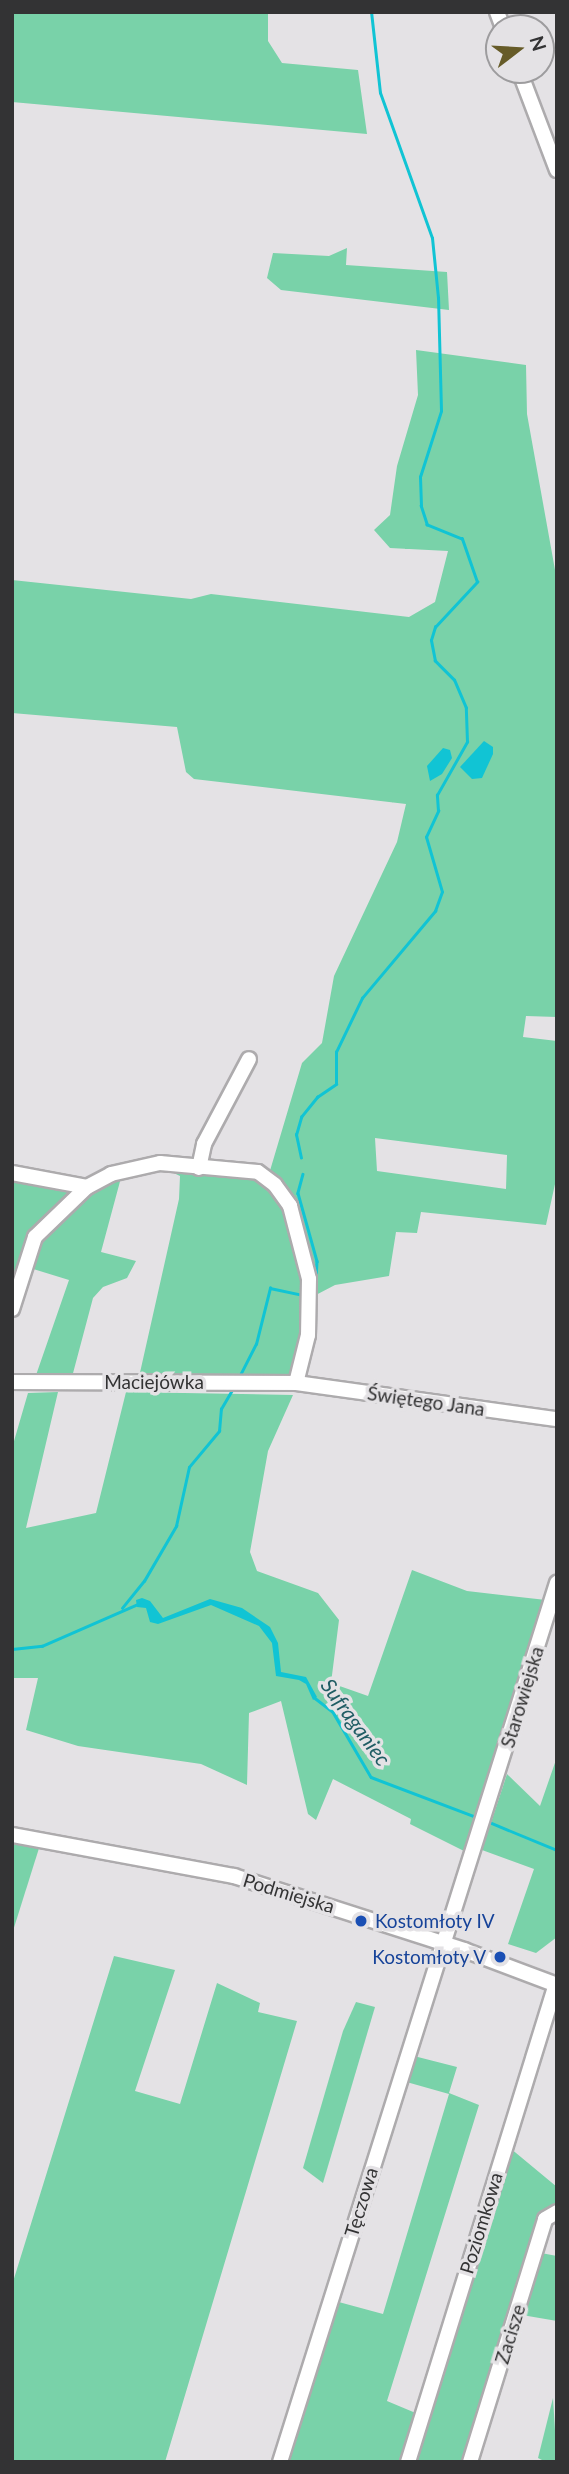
<!DOCTYPE html>
<html>
<head>
<meta charset="utf-8">
<style>
	body { margin:0 }
	#map { position:relative; width:569px; height:2474px; overflow:hidden; background:#e4e2e5; font-family:Lato,sans-serif }
	div>[style] { position:absolute }
	.green>* { inset:0; background:#79d2a9 }
	.water>* { inset:0; background:#11c4d4 }
	.stream>* { height:2.5px; margin:-1.25px; padding:0 1.25px; transform-origin:1.25px; border-radius:1.25px; background:#11c4d4 }
	.roads { filter:drop-shadow(2px 0 #adabad) drop-shadow(-2px 0 #adabad) drop-shadow(0 2px #adabad) drop-shadow(0 -2px #adabad) }
	.minor>* { height:14px; margin:-7px; padding:0 7px; transform-origin:7px; border-radius:7px; background:#fff }
	.dots>* { width:19px; height:19px; translate:-50% -50%; box-sizing:border-box; border:4px solid #e4e2e5; border-radius:50% }
	span { translate:-50% -50%; white-space:nowrap; text-align:center; line-height:1.15; -webkit-text-stroke:7px #e4e2e5; paint-order:stroke }
	.street-label { font-size:19px; color:#333334 }
	.transit-label { font-size:19px; color:#164399 }
	.left { translate:0 -50%; text-align:left }
	.right { translate:-100% -50%; text-align:right }
	.water-label { font-size:21px; color:#205d64; font-style:italic }
	.frame { position:absolute; inset:0; border:14px solid #333334; pointer-events:none }
	.north { position:absolute; left:485px; top:14px; width:70px; height:70px; box-sizing:border-box; background:#e4e2e5; border:2px solid #9d9c9e; border-radius:50%; rotate:73deg; font-size:19px; font-weight:700; line-height:28px; text-align:center; color:#333334 }
	.north::after { content:''; display:block; margin:auto; width:24px; height:32px; background:#665b28; clip-path:polygon(50% 0,100% 100%,50% 72%,0 100%) }
</style>
</head>
<body>
<div id="map">
	<div class="green">
		<div style="clip-path:polygon(12px 12px,268px 12px,268px 41px,282px 63px,358px 70px,367px 134px,12px 102px)"></div>
		<div style="clip-path:polygon(347px 248px,346px 265px,447px 272px,449px 310px,281px 290px,267px 278px,273px 253px,329px 256px)"></div>
		<div style="clip-path:polygon(evenodd,416px 350px,526px 365px,527px 414px,557px 581px,557px 1017px,526px 1016px,523px 1037px,557px 1041px,557px 1175px,546px 1225px,421px 1212px,417px 1233px,396px 1232px,389px 1276px,335px 1285px,312px 1297px,313px 1272px,269px 1174px,302px 1063px,322px 1043px,334px 976px,397px 842px,406px 804px,194px 779px,186px 772px,177px 727px,12px 713px,12px 580px,191px 599px,211px 594px,409px 617px,435px 602px,448px 551px,390px 548px,374px 530px,390px 515px,397px 466px,418px 395px,416px 350px,375px 1138px,507px 1155px,506px 1189px,377px 1171px,375px 1138px)"></div>
		<div style="clip-path:polygon(12px 1166px,38px 1171px,34px 1176px,71px 1189px,19px 1277px,12px 1277px)"></div>
		<div style="clip-path:polygon(161px 1167px,256px 1175px,286px 1208px,306px 1280px,305px 1332px,293px 1377px,139px 1377px,179px 1199px,180px 1176px)"></div>
		<div style="clip-path:polygon(122px 1174px,101px 1252px,136px 1261px,127px 1278px,103px 1287px,93px 1298px,72px 1377px,35px 1378px,69px 1280px,30px 1268px,36px 1242px,84px 1193px)"></div>
		<div style="clip-path:polygon(58px 1392px,26px 1528px,96px 1513px,126px 1392px,293px 1395px,268px 1451px,250px 1552px,257px 1571px,318px 1593px,339px 1620px,331px 1683px,368px 1696px,412px 1570px,467px 1591px,546px 1600px,469px 1848px,464px 1851px,410px 1824px,411px 1819px,333px 1779px,316px 1820px,308px 1814px,281px 1701px,249px 1713px,247px 1785px,201px 1764px,78px 1746px,26px 1730px,38px 1678px,12px 1678px,12px 1448px,28px 1393px)"></div>
		<div style="clip-path:polygon(557px 1757px,557px 1937px,536px 1953px,508px 1944px,534px 1869px,482px 1850px,507px 1774px,540px 1806px)"></div>
		<div style="clip-path:polygon(12px 1841px,40px 1845px,12px 1934px)"></div>
		<div style="clip-path:polygon(114px 1956px,175px 1970px,135px 2091px,180px 2104px,217px 1983px,260px 2003px,258px 2012px,297px 2021px,165px 2462px,12px 2462px,12px 2285px)"></div>
		<div style="clip-path:polygon(356px 2002px,375px 2007px,323px 2183px,303px 2168px,343px 2031px)"></div>
		<div style="clip-path:polygon(410px 2055px,457px 2067px,449px 2093px,479px 2105px,387px 2401px,418px 2414px,402px 2462px,285px 2462px,335px 2301px,383px 2314px,449px 2094px,403px 2081px)"></div>
		<div style="clip-path:polygon(510px 2148px,557px 2187px,557px 2204px,539px 2216px,465px 2462px,413px 2462px)"></div>
		<div style="clip-path:polygon(541px 2253px,557px 2256px,557px 2321px,522px 2315px)"></div>
		<div style="clip-path:polygon(553px 2398px,557px 2462px,546px 2462px,538px 2458px)"></div>
	</div>
	<div class="water">
		<div style="clip-path:polygon(484px 741px,493px 747px,493px 754px,482px 778px,472px 779px,460px 767px)"></div>
		<div style="clip-path:polygon(443px 748px,450px 750px,452px 758px,442px 774px,430px 781px,427px 766px)"></div>
		<div style="clip-path:polygon(142px 1598px,150px 1601px,163px 1618px,210px 1599px,242px 1608px,270px 1627px,278px 1643px,281px 1672px,306px 1677px,317px 1697px,313px 1700px,306px 1684px,299px 1680px,276px 1676px,272px 1643px,259px 1626px,211px 1605px,158px 1624px,150px 1622px,146px 1608px,137px 1607px,136px 1600px)"></div>
	</div>
	<div class="stream">
		<div style="left:301px;top:1158px;width:24px;rotate:-102deg"></div>
		<div style="left:296px;top:1135px;width:19px;rotate:-74deg"></div>
		<div style="left:301px;top:1117px;width:26px;rotate:-51deg"></div>
		<div style="left:317px;top:1097px;width:23px;rotate:-34deg"></div>
		<div style="left:336px;top:1084px;width:32px;rotate:-90deg"></div>
		<div style="left:336px;top:1052px;width:60px;rotate:-64.3deg"></div>
		<div style="left:362px;top:998px;width:114px;rotate:-50deg"></div>
		<div style="left:435px;top:911px;width:20px;rotate:-70deg"></div>
		<div style="left:442px;top:892px;width:57px;rotate:-106.2deg"></div>
		<div style="left:426px;top:837px;width:29px;rotate:-65deg"></div>
		<div style="left:438px;top:811px;width:16px;rotate:-94deg"></div>
		<div style="left:437px;top:795px;width:61px;rotate:-60.5deg"></div>
		<div style="left:467px;top:742px;width:34px;rotate:-92deg"></div>
		<div style="left:466px;top:708px;width:30px;rotate:-113deg"></div>
		<div style="left:454px;top:680px;width:27px;rotate:-135deg"></div>
		<div style="left:435px;top:661px;width:21px;rotate:-101deg"></div>
		<div style="left:431px;top:640px;width:14px;rotate:-73deg"></div>
		<div style="left:435px;top:627px;width:62px;rotate:-47deg"></div>
		<div style="left:477px;top:582px;width:46px;rotate:-109.2deg"></div>
		<div style="left:462px;top:539px;width:38px;rotate:-158deg"></div>
		<div style="left:427px;top:525px;width:20px;rotate:-108deg"></div>
		<div style="left:421px;top:506px;width:29px;rotate:-92deg"></div>
		<div style="left:420px;top:477px;width:69px;rotate:-72.3deg"></div>
		<div style="left:441px;top:411px;width:113px;rotate:-91.5deg"></div>
		<div style="left:438px;top:298px;width:60px;rotate:-95.7deg"></div>
		<div style="left:432px;top:238px;width:154px;rotate:-109.7deg"></div>
		<div style="left:380px;top:93px;width:81px;rotate:-96.3deg"></div>
		<div style="left:303px;top:1174px;width:20px;rotate:105deg"></div>
		<div style="left:298px;top:1193px;width:71px;rotate:74.4deg"></div>
		<div style="left:317px;top:1261px;width:18px;rotate:93deg"></div>
		<div style="left:238px;top:1379px;width:39px;rotate:-63deg"></div>
		<div style="left:256px;top:1344px;width:58px;rotate:-76deg"></div>
		<div style="left:270px;top:1288px;width:35px;rotate:12deg"></div>
		<div style="left:122px;top:1608px;width:35px;rotate:-51deg"></div>
		<div style="left:144px;top:1581px;width:64px;rotate:-59.8deg"></div>
		<div style="left:176px;top:1526px;width:60px;rotate:-77.6deg"></div>
		<div style="left:189px;top:1467px;width:47px;rotate:-50.2deg"></div>
		<div style="left:219px;top:1431px;width:22px;rotate:-85deg"></div>
		<div style="left:221px;top:1409px;width:24px;rotate:-60deg"></div>
		<div style="left:12px;top:1649px;width:30px;rotate:-6deg"></div>
		<div style="left:42px;top:1646px;width:105px;rotate:-23.6deg"></div>
		<div style="left:315px;top:1698px;width:23px;rotate:38deg"></div>
		<div style="left:333px;top:1712px;width:75px;rotate:59.7deg"></div>
		<div style="left:371px;top:1777px;width:116px;rotate:20.8deg"></div>
		<div style="left:489px;top:1822px;width:74px;rotate:22.4deg"></div>
	</div>
	<div class="roads">
		<div class="minor">
			<div style="left:497px;top:12px;width:17px;rotate:69deg"></div>
			<div style="left:519px;top:70px;width:107px;rotate:69.2deg"></div>
			<div style="left:199px;top:1168px;width:25px;rotate:-78deg"></div>
			<div style="left:204px;top:1144px;width:96px;rotate:-62.1deg"></div>
			<div style="left:12px;top:1173px;width:76px;rotate:10.6deg"></div>
			<div style="left:12px;top:1309px;width:76px;rotate:-72.3deg"></div>
			<div style="left:35px;top:1237px;width:72px;rotate:-43.9deg"></div>
			<div style="left:87px;top:1187px;width:27px;rotate:-28deg"></div>
			<div style="left:111px;top:1174px;width:50px;rotate:-12.7deg"></div>
			<div style="left:160px;top:1163px;width:98px;rotate:5.2deg"></div>
			<div style="left:258px;top:1172px;width:21px;rotate:37deg"></div>
			<div style="left:275px;top:1185px;width:26px;rotate:54deg"></div>
			<div style="left:290px;top:1206px;width:75px;rotate:75.4deg"></div>
			<div style="left:309px;top:1279px;width:56px;rotate:91deg"></div>
			<div style="left:308px;top:1335px;width:49px;rotate:104deg"></div>
			<div style="left:12px;top:1382px;width:284px;rotate:0.2deg"></div>
			<div style="left:296px;top:1383px;width:263px;rotate:7.9deg"></div>
			<div style="left:12px;top:1835px;width:226px;rotate:10.5deg"></div>
			<div style="left:234px;top:1876px;width:242px;rotate:17.8deg"></div>
			<div style="left:464px;top:1950px;width:99px;rotate:20.6deg"></div>
			<div style="left:280px;top:2462px;width:922px;rotate:-72.51deg"></div>
			<div style="left:408px;top:2462px;width:499px;rotate:-72.8deg"></div>
			<div style="left:470px;top:2462px;width:254px;rotate:-72.8deg"></div>
			<div style="left:545px;top:2219px;width:14px;rotate:-30deg"></div>
		</div>
	</div>
	<div class="dots">
		<div style="left:361px;top:1921px;background:#1a4fb4"></div>
		<div style="left:500px;top:1957px;background:#1a4fb4"></div>
	</div>
	<div class="street-label">
		<span style="left:154px;top:1382px">Maciejówka</span>
		<span style="left:426px;top:1401px;rotate:8deg">Świętego Jana</span>
		<span style="left:522px;top:1697px;rotate:-73deg">Starowiejska</span>
		<span style="left:289px;top:1893px;rotate:17deg">Podmiejska</span>
		<span style="left:361px;top:2202px;rotate:-73deg">Tęczowa</span>
		<span style="left:481px;top:2223px;rotate:-73deg">Poziomkowa</span>
		<span style="left:510px;top:2334px;rotate:-73deg">Zacisze</span>
	</div>
	<div class="transit-label">
		<span class="left" style="left:375px;top:1921px">Kostomłoty IV</span>
		<span class="right" style="left:486px;top:1957px">Kostomłoty V</span>
	</div>
	<div class="water-label">
		<span style="left:356px;top:1722px;rotate:54deg">Sufraganiec</span>
	</div>
	<div class="frame"></div>
	<div class="north">N</div>
</div>
</body>
</html>
